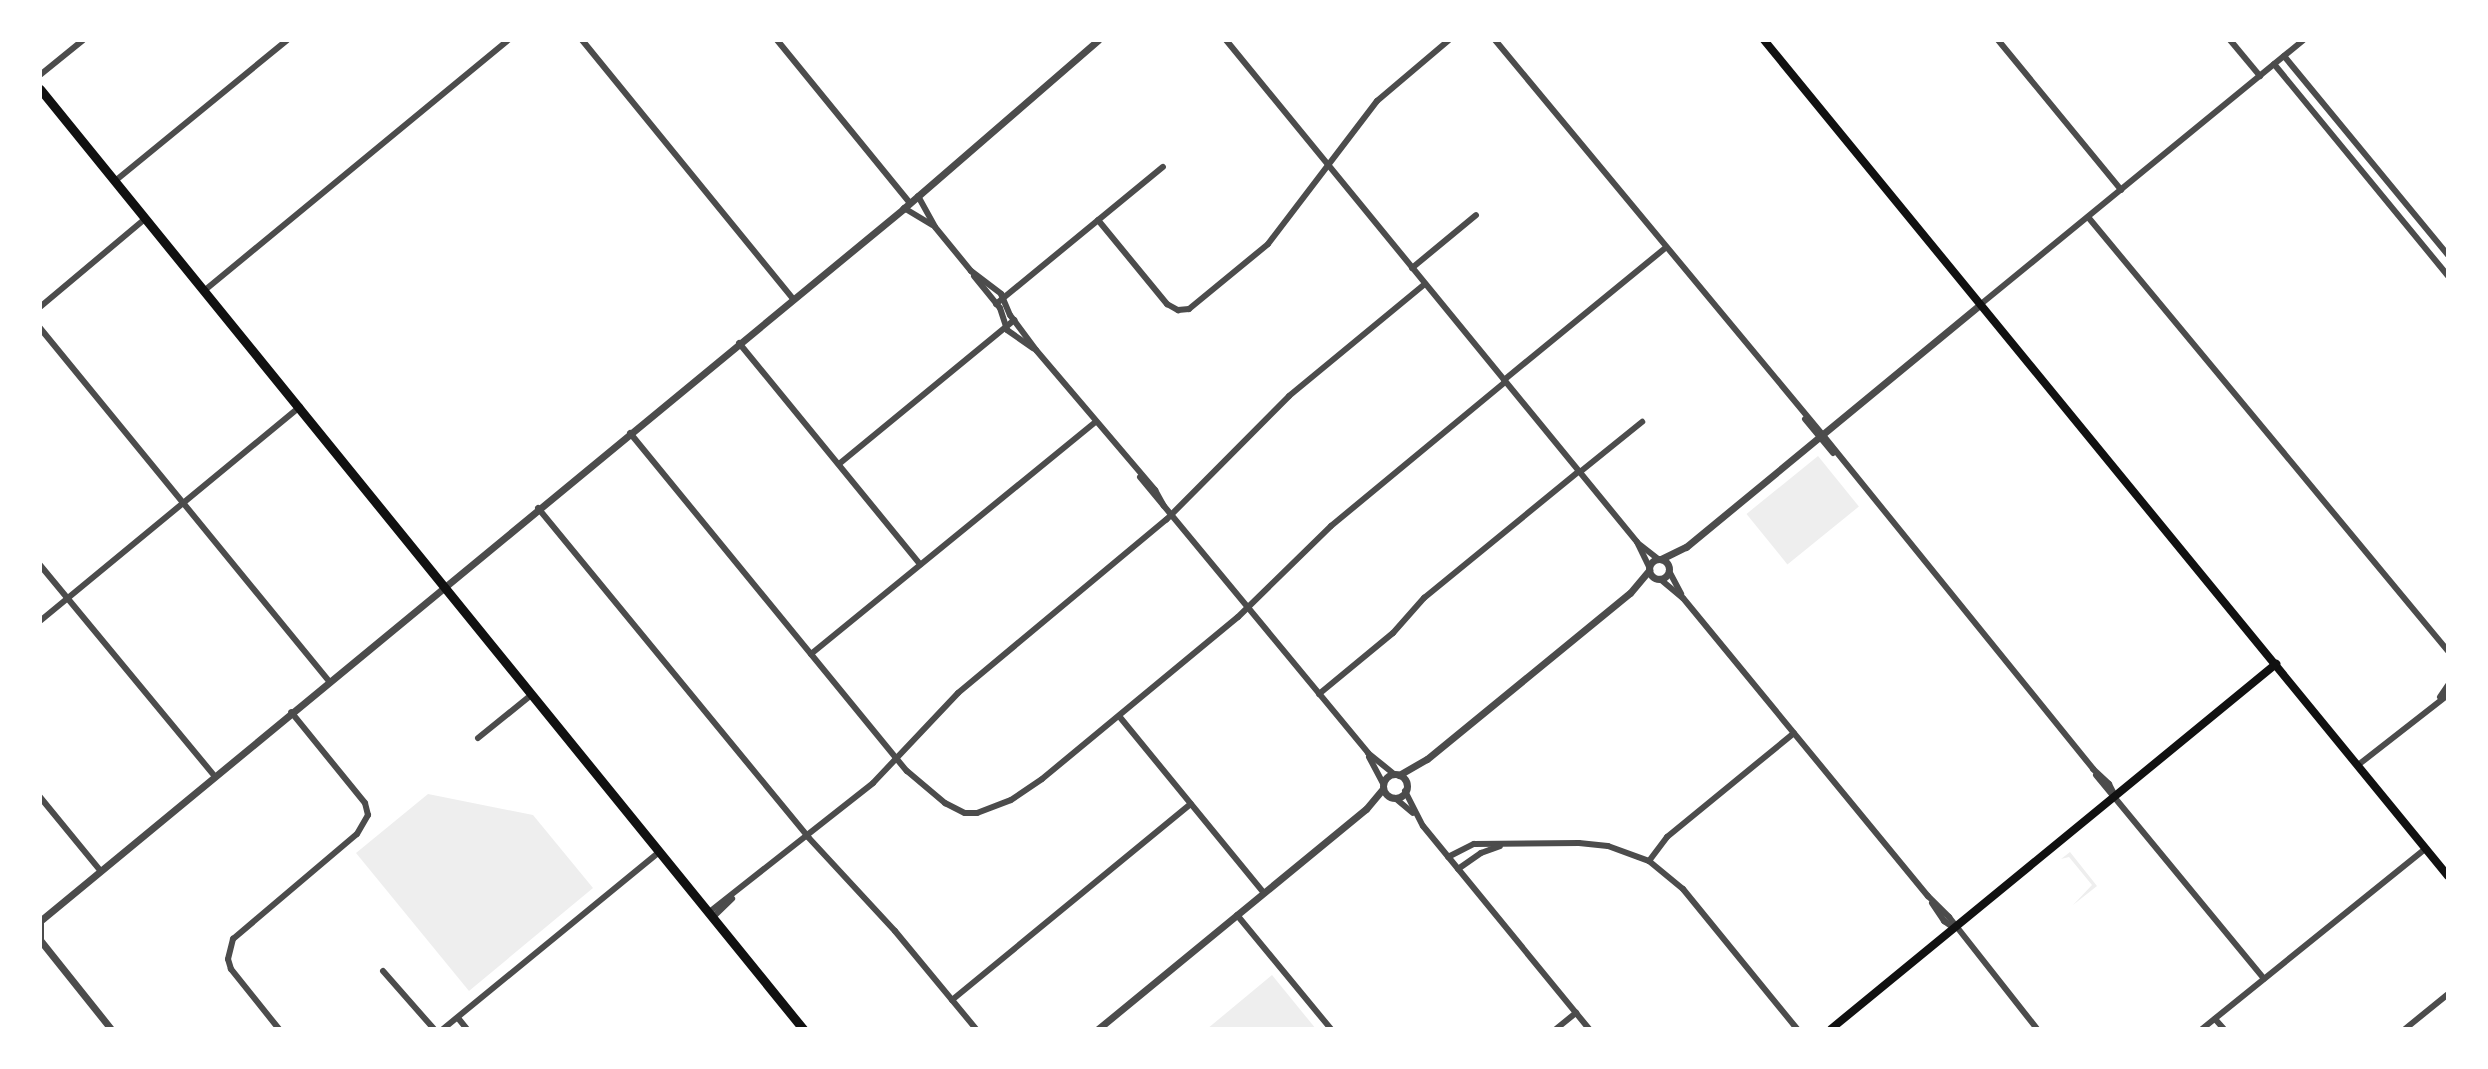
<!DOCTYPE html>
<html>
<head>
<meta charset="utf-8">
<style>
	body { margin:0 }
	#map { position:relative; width:2488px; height:1069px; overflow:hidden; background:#fff; font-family:"Source Sans 3",sans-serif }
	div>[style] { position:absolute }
	.green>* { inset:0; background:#eee; transform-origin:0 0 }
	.minor>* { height:6px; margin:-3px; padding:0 3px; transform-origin:3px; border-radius:3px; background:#4c4c4c }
	.tertiary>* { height:7px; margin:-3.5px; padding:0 3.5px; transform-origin:3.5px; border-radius:3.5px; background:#4c4c4c }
	.tertiary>.ring { margin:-3.5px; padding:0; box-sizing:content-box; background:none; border:7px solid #4c4c4c; border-radius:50% }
	.secondary>* { height:8px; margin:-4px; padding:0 4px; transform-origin:4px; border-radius:4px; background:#111 }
	.primary>* { height:9px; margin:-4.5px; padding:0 4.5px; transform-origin:4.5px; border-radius:4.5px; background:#111 }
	span { translate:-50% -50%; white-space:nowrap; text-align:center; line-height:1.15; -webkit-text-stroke:8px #fff; paint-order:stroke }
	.frame { position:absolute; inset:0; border:42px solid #fff; pointer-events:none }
</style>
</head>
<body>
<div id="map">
	<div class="green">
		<div style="left:1818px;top:456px;width:65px;height:92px;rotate:51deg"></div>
		<div style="clip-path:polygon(428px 794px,533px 815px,593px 888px,469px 991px,356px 853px)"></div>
		<div style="clip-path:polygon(2070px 852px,2097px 886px,2073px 905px,2092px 885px,2069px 857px,2061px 859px)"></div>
		<div style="clip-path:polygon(1272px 975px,1316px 1029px,1207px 1029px)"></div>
	</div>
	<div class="minor">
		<div style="left:582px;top:40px;width:334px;rotate:50.8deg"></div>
		<div style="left:777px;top:40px;width:210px;rotate:50.8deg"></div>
		<div style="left:1226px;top:40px;width:649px;rotate:50.69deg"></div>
		<div style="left:1637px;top:542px;width:28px;rotate:64deg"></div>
		<div style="left:1495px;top:40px;width:512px;rotate:50.31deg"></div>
		<div style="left:1822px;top:434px;width:431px;rotate:51deg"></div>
		<div style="left:2093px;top:769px;width:22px;rotate:43deg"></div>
		<div style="left:2109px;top:784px;width:13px;rotate:63deg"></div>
		<div style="left:1998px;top:40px;width:194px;rotate:50.6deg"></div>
		<div style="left:2230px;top:40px;width:47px;rotate:50.2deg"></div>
		<div style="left:2284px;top:56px;width:258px;rotate:50.5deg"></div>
		<div style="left:2274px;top:64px;width:274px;rotate:50.6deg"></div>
		<div style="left:40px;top:75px;width:55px;rotate:-39.1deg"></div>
		<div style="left:115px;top:181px;width:222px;rotate:-39.3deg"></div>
		<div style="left:918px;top:196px;width:35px;rotate:61deg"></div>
		<div style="left:935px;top:227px;width:57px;rotate:50.7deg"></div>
		<div style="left:971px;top:271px;width:38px;rotate:37deg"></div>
		<div style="left:1001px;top:294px;width:23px;rotate:67deg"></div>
		<div style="left:1010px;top:315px;width:44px;rotate:53.4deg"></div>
		<div style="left:1036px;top:350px;width:184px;rotate:49.6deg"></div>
		<div style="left:1155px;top:490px;width:18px;rotate:61deg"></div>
		<div style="left:904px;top:208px;width:33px;rotate:31deg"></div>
		<div style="left:2088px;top:217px;width:564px;rotate:50.32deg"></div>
		<div style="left:1098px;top:220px;width:109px;rotate:50.6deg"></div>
		<div style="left:1167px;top:304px;width:13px;rotate:29deg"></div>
		<div style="left:1178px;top:310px;width:11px;rotate:-5deg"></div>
		<div style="left:1189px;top:309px;width:102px;rotate:-39.4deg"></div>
		<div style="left:1268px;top:244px;width:180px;rotate:-52.7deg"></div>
		<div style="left:1377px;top:101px;width:94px;rotate:-40.3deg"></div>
		<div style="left:1412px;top:268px;width:83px;rotate:-39.6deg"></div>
		<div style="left:974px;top:276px;width:41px;rotate:50.9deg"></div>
		<div style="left:1000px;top:308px;width:23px;rotate:72deg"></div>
		<div style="left:1007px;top:330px;width:32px;rotate:35deg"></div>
		<div style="left:205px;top:290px;width:393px;rotate:-39.5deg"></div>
		<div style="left:996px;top:304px;width:216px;rotate:-39.4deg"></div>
		<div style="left:1981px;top:304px;width:416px;rotate:-39.3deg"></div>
		<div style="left:40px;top:307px;width:138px;rotate:-40deg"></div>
		<div style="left:40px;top:328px;width:455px;rotate:50.7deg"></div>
		<div style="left:739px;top:343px;width:286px;rotate:50.7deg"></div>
		<div style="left:1504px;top:380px;width:208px;rotate:-39.3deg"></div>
		<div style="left:1805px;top:419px;width:44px;rotate:50.5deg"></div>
		<div style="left:630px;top:433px;width:437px;rotate:50.7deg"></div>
		<div style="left:907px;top:771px;width:50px;rotate:40.1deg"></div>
		<div style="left:945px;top:803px;width:22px;rotate:27deg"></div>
		<div style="left:965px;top:813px;width:12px"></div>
		<div style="left:977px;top:813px;width:36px;rotate:-21deg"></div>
		<div style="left:1011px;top:800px;width:37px;rotate:-34deg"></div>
		<div style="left:1042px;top:779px;width:254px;rotate:-39.6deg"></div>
		<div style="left:1238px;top:617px;width:130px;rotate:-44.4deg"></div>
		<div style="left:1331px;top:526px;width:226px;rotate:-39.6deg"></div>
		<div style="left:839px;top:464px;width:227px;rotate:-39.4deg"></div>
		<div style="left:1580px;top:472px;width:80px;rotate:-38.9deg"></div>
		<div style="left:1140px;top:477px;width:358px;rotate:50.4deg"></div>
		<div style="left:1368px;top:753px;width:33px;rotate:39deg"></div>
		<div style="left:538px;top:508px;width:426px;rotate:50.6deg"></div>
		<div style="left:808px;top:837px;width:128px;rotate:47.2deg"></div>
		<div style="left:895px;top:931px;width:127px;rotate:50.4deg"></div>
		<div style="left:1639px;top:544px;width:24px;rotate:38deg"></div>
		<div style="left:40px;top:565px;width:273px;rotate:50.4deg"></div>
		<div style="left:1669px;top:571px;width:26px;rotate:62deg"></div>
		<div style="left:1660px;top:579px;width:30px;rotate:40deg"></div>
		<div style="left:1683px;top:598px;width:386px;rotate:50.6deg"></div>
		<div style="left:1928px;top:896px;width:30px;rotate:45deg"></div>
		<div style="left:1949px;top:917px;width:142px;rotate:51.8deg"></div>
		<div style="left:40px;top:621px;width:337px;rotate:-39.5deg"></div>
		<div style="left:811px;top:654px;width:367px;rotate:-39.2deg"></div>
		<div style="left:1319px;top:694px;width:96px;rotate:-39.5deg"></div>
		<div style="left:1393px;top:633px;width:47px;rotate:-48.5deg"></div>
		<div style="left:1424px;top:598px;width:200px;rotate:-39.3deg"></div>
		<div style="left:2440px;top:697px;width:14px;rotate:-56deg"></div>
		<div style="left:1119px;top:716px;width:229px;rotate:50.7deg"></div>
		<div style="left:478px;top:738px;width:67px;rotate:-38.9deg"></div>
		<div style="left:1369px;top:757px;width:30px;rotate:62deg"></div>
		<div style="left:2358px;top:765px;width:114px;rotate:-37.9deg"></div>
		<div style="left:2096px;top:775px;width:264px;rotate:50.5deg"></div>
		<div style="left:1405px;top:791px;width:39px;rotate:63deg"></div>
		<div style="left:1423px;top:826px;width:262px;rotate:50.7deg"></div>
		<div style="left:40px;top:797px;width:93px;rotate:50.7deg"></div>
		<div style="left:1395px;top:798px;width:23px;rotate:40deg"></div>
		<div style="left:1448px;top:857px;width:29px;rotate:-27deg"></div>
		<div style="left:1474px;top:844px;width:105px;rotate:-0.5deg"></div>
		<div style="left:1579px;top:843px;width:29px;rotate:6deg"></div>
		<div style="left:1608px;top:846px;width:44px;rotate:20.1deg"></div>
		<div style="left:1649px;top:861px;width:44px;rotate:39.5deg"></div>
		<div style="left:1683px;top:889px;width:181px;rotate:50.8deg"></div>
		<div style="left:1649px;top:861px;width:30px;rotate:-53deg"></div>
		<div style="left:1667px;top:837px;width:164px;rotate:-39.3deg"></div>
		<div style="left:1458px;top:869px;width:28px;rotate:-35deg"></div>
		<div style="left:1481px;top:853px;width:20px;rotate:-20deg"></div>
		<div style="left:1932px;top:903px;width:22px;rotate:56deg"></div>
		<div style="left:1944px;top:921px;width:12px;rotate:35deg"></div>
		<div style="left:708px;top:913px;width:210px;rotate:-38.2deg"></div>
		<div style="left:873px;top:783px;width:124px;rotate:-46.6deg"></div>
		<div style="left:958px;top:693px;width:271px;rotate:-39.8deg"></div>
		<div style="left:1166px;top:520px;width:175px;rotate:-45.2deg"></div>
		<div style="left:1289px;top:396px;width:176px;rotate:-39.5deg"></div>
		<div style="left:1237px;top:915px;width:148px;rotate:50.5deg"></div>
		<div style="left:712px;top:918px;width:28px;rotate:-44deg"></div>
		<div style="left:383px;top:971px;width:77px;rotate:48.7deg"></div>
		<div style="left:952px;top:1000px;width:309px;rotate:-39.4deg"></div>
		<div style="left:458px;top:1018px;width:14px;rotate:51deg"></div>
		<div style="left:2215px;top:1019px;width:13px;rotate:48deg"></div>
		<div style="left:279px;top:1029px;width:77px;rotate:-128.7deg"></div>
		<div style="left:231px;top:969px;width:10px;rotate:-107deg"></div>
		<div style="left:228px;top:959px;width:21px;rotate:-76deg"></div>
		<div style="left:233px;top:939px;width:162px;rotate:-40.3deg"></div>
		<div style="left:357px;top:834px;width:22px;rotate:-60deg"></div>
		<div style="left:368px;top:815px;width:12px;rotate:-104deg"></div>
		<div style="left:365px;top:803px;width:117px;rotate:-129.1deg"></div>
		<div style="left:443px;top:1029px;width:278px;rotate:-39.3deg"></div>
		<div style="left:1556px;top:1029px;width:26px;rotate:-39deg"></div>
		<div style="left:2202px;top:1029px;width:288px;rotate:-38.9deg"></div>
		<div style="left:2405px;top:1029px;width:55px;rotate:-39.1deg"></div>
	</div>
	<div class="tertiary">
		<div style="left:1661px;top:559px;width:28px;rotate:-26deg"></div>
		<div style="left:1686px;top:547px;width:382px;rotate:-39.5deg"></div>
		<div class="ring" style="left:1649px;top:559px;width:13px;height:13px"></div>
		<div class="ring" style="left:1383px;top:774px;width:17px;height:17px"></div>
		<div style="left:1399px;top:775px;width:32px;rotate:-30deg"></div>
		<div style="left:1427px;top:759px;width:262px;rotate:-39.3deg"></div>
		<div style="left:1630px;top:593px;width:30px;rotate:-50deg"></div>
		<div style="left:40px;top:921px;width:1119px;rotate:-39.52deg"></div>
		<div style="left:903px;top:209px;width:258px;rotate:-40.9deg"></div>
		<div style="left:40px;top:922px;width:17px;rotate:90deg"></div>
		<div style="left:40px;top:940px;width:114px;rotate:51.4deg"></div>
		<div style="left:1098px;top:1029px;width:347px;rotate:-39.4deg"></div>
		<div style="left:1366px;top:809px;width:26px;rotate:-50deg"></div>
	</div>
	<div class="secondary">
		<div style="left:1764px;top:40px;width:1080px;rotate:50.71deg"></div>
		<div style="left:1831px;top:1029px;width:576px;rotate:-39.36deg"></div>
	</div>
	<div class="primary">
		<div style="left:40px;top:89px;width:1211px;rotate:50.93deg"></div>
	</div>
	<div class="frame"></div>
</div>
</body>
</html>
